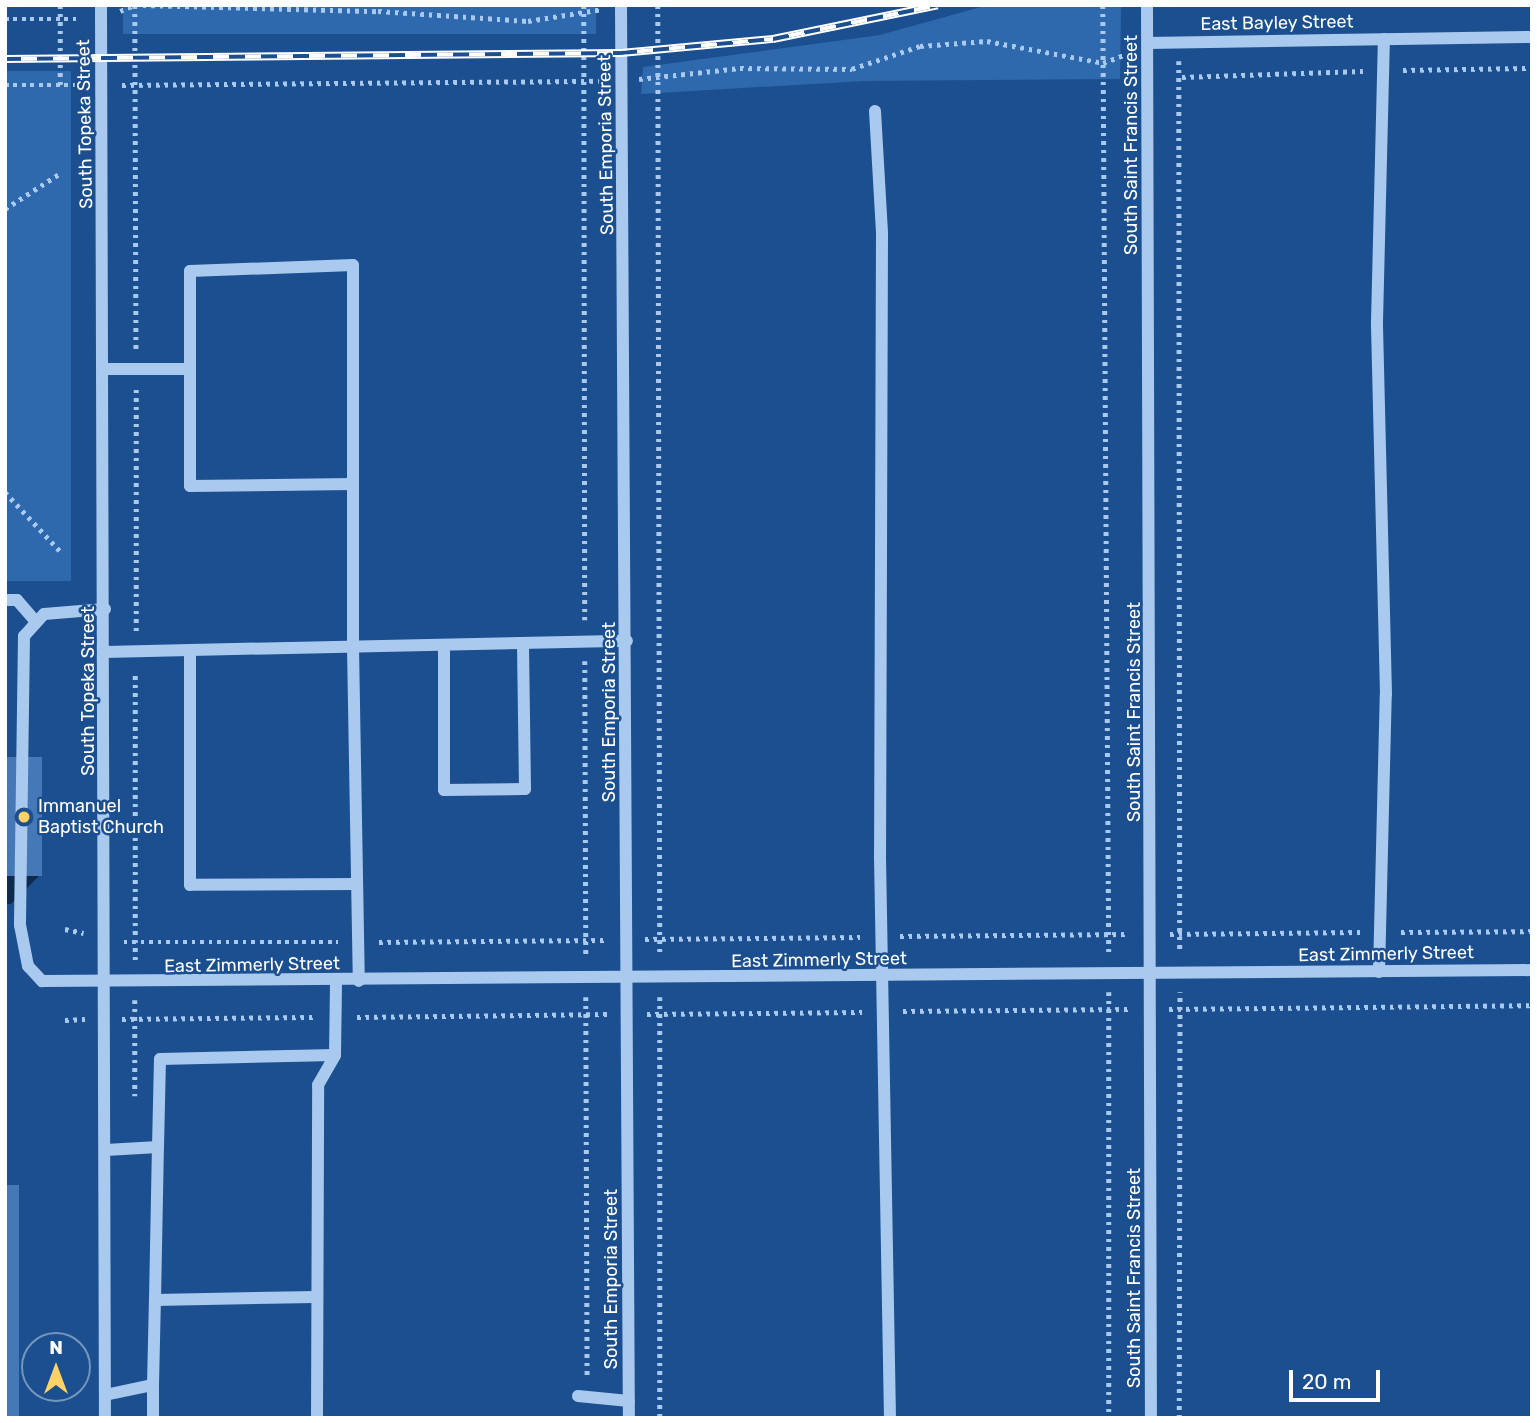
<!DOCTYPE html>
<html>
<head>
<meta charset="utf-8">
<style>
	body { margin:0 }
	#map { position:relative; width:1537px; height:1423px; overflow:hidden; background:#1b4f8f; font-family:Rubik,sans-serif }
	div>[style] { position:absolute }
	.green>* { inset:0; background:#2e69ad; transform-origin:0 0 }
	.shadow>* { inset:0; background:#0007 }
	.building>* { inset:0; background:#4478b7; transform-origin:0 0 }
	.path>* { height:4.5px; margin-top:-2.25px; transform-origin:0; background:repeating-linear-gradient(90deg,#a9c9ee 0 3.5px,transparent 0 8.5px) }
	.minor>* { height:12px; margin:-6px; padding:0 6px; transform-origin:6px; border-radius:6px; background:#a9c9ee }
	.rail>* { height:8px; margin-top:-4px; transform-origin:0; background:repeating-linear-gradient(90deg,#1b4f8f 0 16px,#fff 0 32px); box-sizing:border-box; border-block:2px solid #fff }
	.dots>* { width:19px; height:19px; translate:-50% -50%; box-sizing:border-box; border:4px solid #1b4f8f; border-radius:50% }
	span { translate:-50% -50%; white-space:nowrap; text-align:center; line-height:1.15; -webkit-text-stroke:5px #1b4f8f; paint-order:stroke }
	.street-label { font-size:18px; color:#fff }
	.poi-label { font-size:18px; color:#fff }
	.left { translate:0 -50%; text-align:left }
	.frame { position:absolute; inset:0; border:7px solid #fff; pointer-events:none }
	.north { position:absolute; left:21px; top:1332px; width:70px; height:70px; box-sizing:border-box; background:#1b4f8f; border:2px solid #7695bc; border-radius:50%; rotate:0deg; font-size:19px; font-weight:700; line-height:28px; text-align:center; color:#fff }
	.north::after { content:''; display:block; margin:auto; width:24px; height:32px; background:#ffd166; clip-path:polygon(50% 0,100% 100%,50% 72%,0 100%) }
	.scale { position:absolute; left:1289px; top:1370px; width:91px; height:32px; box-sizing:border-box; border:4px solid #fff; border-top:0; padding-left:9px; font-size:21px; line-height:24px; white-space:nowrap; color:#fff; -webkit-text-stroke:5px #1b4f8f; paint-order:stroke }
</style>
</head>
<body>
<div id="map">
	<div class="green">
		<div style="left:123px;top:5px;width:473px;height:29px"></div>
		<div style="clip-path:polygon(988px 5px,1121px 5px,1120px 79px,864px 81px,641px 94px,643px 67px,880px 35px)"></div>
		<div style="left:5px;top:71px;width:66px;height:510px"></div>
	</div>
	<div class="shadow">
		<div style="clip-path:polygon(5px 763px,40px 875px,11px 904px,5px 904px)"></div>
	</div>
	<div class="building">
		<div style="left:42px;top:757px;width:119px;height:37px;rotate:90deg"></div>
		<div style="left:5px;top:1185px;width:14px;height:233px"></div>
	</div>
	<div class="path">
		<div style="left:135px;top:5px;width:346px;rotate:89.8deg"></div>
		<div style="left:143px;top:5px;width:235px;rotate:1.5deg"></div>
		<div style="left:378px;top:11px;width:150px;rotate:3.8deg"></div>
		<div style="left:528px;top:21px;width:76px;rotate:-9.1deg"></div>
		<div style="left:584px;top:5px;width:615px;rotate:89.91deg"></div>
		<div style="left:658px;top:5px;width:951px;rotate:89.88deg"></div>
		<div style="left:1103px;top:5px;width:950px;rotate:89.64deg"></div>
		<div style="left:120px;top:11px;width:16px;rotate:-22deg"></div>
		<div style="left:5px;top:19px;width:76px"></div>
		<div style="left:1179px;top:61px;width:890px;rotate:89.94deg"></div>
		<div style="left:1403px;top:70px;width:129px;rotate:-0.9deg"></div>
		<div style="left:1182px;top:77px;width:181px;rotate:-1.9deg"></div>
		<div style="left:639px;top:79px;width:102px;rotate:-6.2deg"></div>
		<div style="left:740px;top:68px;width:112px;rotate:0.5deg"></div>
		<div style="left:852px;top:69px;width:72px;rotate:-18.7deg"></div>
		<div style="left:920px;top:46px;width:67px;rotate:-4.3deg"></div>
		<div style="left:987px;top:41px;width:118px;rotate:10.7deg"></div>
		<div style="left:1103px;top:63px;width:26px;rotate:-21deg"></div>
		<div style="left:5px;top:85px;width:76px"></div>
		<div style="left:60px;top:85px;width:80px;rotate:-90deg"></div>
		<div style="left:122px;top:85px;width:481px;rotate:-0.5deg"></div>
		<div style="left:5px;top:209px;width:64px;rotate:-32.9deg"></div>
		<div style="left:5px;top:492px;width:82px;rotate:47deg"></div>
		<div style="left:136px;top:631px;width:243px;rotate:-90deg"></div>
		<div style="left:585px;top:661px;width:295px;rotate:89.8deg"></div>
		<div style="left:65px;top:929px;width:19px;rotate:12deg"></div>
		<div style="left:1401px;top:932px;width:131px;rotate:-0.4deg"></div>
		<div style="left:1170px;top:934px;width:190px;rotate:-0.6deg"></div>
		<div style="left:900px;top:936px;width:229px;rotate:-0.5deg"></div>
		<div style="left:645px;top:939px;width:215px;rotate:-0.5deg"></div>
		<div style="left:124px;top:942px;width:214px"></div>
		<div style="left:379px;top:942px;width:229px;rotate:-0.5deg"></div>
		<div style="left:135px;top:960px;width:289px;rotate:-90deg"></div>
		<div style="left:1109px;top:992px;width:426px;rotate:90deg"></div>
		<div style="left:586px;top:997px;width:379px;rotate:89.8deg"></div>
		<div style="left:660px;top:997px;width:421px;rotate:90deg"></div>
		<div style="left:135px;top:1000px;width:96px;rotate:90deg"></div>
		<div style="left:1169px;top:1009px;width:363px;rotate:-0.6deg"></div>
		<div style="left:903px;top:1011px;width:225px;rotate:-0.5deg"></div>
		<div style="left:647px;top:1014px;width:215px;rotate:-0.5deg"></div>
		<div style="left:357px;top:1017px;width:250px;rotate:-0.7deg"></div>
		<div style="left:122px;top:1019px;width:194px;rotate:-0.6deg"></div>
		<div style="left:65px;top:1020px;width:20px;rotate:-3deg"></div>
		<div style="left:1179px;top:1418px;width:426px;rotate:-89.9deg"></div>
	</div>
	<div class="minor">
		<div style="left:101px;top:5px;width:1413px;rotate:89.84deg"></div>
		<div style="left:621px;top:5px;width:1413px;rotate:89.68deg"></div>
		<div style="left:1147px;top:5px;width:1413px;rotate:89.84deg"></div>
		<div style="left:1148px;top:43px;width:384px;rotate:-0.9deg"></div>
		<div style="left:875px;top:111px;width:123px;rotate:86.7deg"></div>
		<div style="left:882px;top:234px;width:623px;rotate:90.18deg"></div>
		<div style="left:880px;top:857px;width:561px;rotate:88.98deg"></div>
		<div style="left:104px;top:369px;width:86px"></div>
		<div style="left:353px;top:484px;width:163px;rotate:179.3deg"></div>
		<div style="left:190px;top:486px;width:215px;rotate:-90deg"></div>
		<div style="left:190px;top:271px;width:163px;rotate:-2.1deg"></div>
		<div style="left:353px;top:265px;width:382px;rotate:90deg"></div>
		<div style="left:353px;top:647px;width:334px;rotate:89deg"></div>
		<div style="left:5px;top:600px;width:12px"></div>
		<div style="left:17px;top:600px;width:29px;rotate:49deg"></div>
		<div style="left:105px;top:609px;width:61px;rotate:175.3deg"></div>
		<div style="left:44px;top:614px;width:30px;rotate:132deg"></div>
		<div style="left:24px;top:636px;width:289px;rotate:90.8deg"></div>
		<div style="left:20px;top:925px;width:42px;rotate:79deg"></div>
		<div style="left:28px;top:966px;width:21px;rotate:47deg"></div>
		<div style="left:42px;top:981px;width:1490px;rotate:-0.42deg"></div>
		<div style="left:444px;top:645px;width:145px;rotate:90deg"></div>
		<div style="left:444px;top:790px;width:81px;rotate:-0.7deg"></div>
		<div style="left:525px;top:789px;width:146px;rotate:-90.8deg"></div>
		<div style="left:105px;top:652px;width:85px;rotate:-1.3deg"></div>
		<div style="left:357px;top:884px;width:167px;rotate:179.7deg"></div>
		<div style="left:190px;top:885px;width:235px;rotate:-90deg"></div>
		<div style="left:190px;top:650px;width:437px;rotate:-1.2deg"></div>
		<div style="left:1379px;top:972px;width:278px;rotate:-88.6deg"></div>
		<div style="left:1386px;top:694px;width:372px;rotate:-91.4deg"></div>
		<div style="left:1377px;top:322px;width:283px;rotate:-88.6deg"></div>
		<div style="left:106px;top:1150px;width:52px;rotate:-3.3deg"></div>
		<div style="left:158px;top:1147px;width:88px;rotate:-88.7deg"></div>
		<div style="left:160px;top:1059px;width:175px;rotate:-1.3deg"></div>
		<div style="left:155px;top:1300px;width:153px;rotate:-88.9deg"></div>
		<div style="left:153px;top:1385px;width:33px;rotate:90deg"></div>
		<div style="left:105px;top:1395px;width:49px;rotate:-11.8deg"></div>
		<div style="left:153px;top:1385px;width:85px;rotate:-88.7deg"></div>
		<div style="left:155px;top:1300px;width:161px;rotate:-1.1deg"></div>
		<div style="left:578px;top:1396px;width:51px;rotate:5.6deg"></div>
		<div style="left:317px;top:1418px;width:333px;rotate:-89.8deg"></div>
		<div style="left:318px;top:1085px;width:34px;rotate:-60deg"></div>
		<div style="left:335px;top:1055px;width:74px;rotate:-89.2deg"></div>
	</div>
	<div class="rail">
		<div style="left:5px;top:59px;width:616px;rotate:-0.56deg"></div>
		<div style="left:621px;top:53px;width:153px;rotate:-5.3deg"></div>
		<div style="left:773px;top:39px;width:168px;rotate:-11.6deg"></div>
	</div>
	<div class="dots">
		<div style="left:24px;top:817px;background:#ffd166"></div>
	</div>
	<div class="street-label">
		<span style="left:1277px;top:23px;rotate:-1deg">East Bayley Street</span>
		<span style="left:85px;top:124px;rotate:-91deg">South Topeka Street</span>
		<span style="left:606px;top:145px;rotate:-91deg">South Emporia Street</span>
		<span style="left:1131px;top:145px;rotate:-90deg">South Saint Francis Street</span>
		<span style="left:88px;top:691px;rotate:-90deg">South Topeka Street</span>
		<span style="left:609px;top:712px;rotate:-90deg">South Emporia Street</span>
		<span style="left:1134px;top:712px;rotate:-90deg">South Saint Francis Street</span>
		<span style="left:1386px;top:954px;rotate:-1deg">East Zimmerly Street</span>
		<span style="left:819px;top:960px;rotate:-1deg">East Zimmerly Street</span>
		<span style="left:252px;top:965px;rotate:-1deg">East Zimmerly Street</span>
		<span style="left:1134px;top:1278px;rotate:-90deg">South Saint Francis Street</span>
		<span style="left:611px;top:1279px;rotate:-90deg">South Emporia Street</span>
	</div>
	<div class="poi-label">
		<span class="left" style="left:38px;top:817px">Immanuel<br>Baptist Church</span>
	</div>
	<div class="frame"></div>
	<div class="north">N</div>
	<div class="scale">20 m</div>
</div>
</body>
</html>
